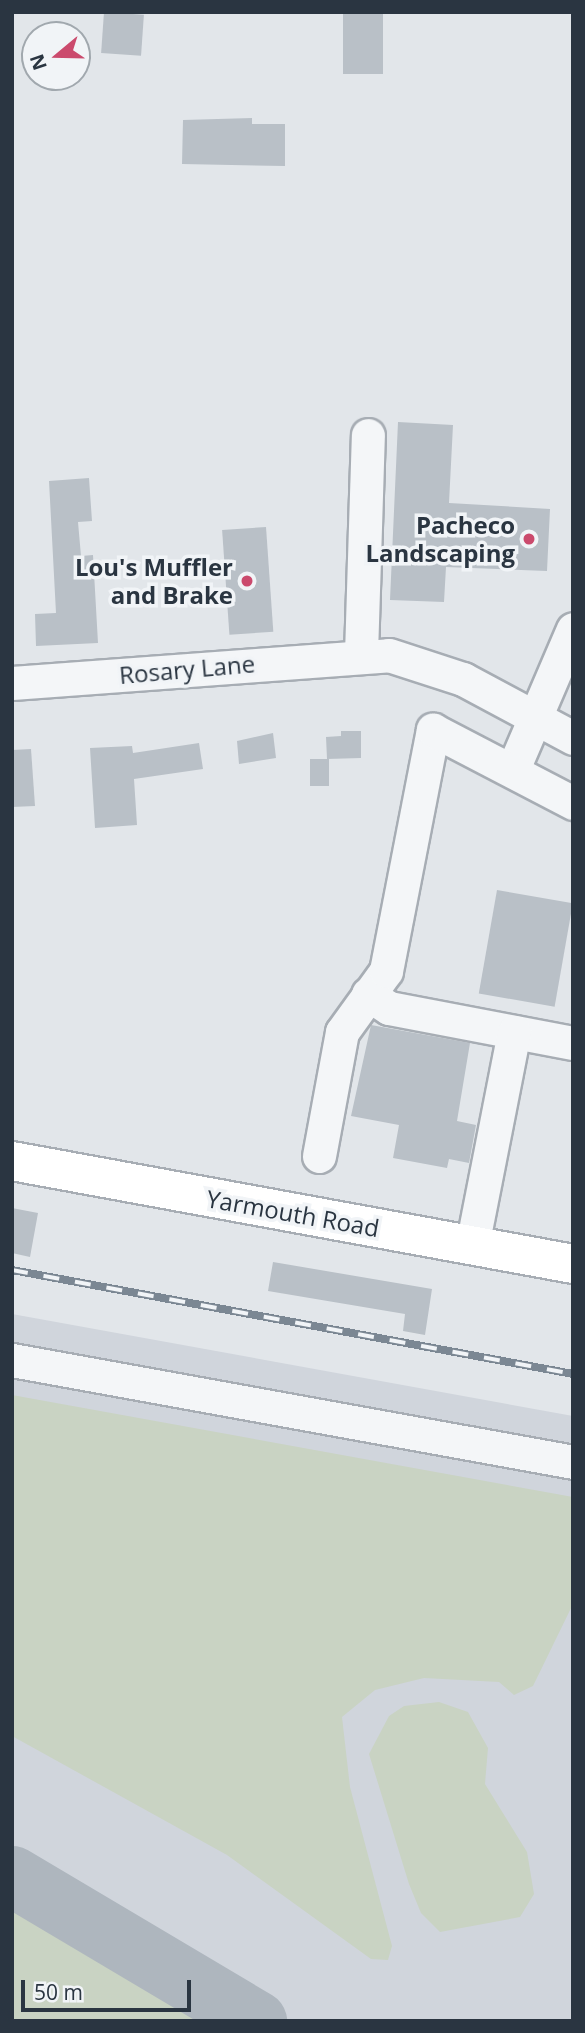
<!DOCTYPE html>
<html>
<head>
<meta charset="utf-8">
<style>
	body { margin:0 }
	#map { position:relative; width:585px; height:2033px; overflow:hidden; background:#e2e6ea; font-family:"Open Sans",sans-serif }
	div>[style] { position:absolute }
	.built>* { inset:0; background:#d0d5dc }
	.green>* { inset:0; background:#c9d3c3 }
	.taxiway>* { height:61px; margin:-30.5px; padding:0 30.5px; transform-origin:30.5px; border-radius:30.5px; background:#aeb6be }
	.building>* { inset:0; background:#b9c0c7; transform-origin:0 0 }
	.roads { filter:drop-shadow(2px 0 #a7adb4) drop-shadow(-2px 0 #a7adb4) drop-shadow(0 2px #a7adb4) drop-shadow(0 -2px #a7adb4) }
	.minor>* { height:33px; margin:-16.5px; padding:0 16.5px; transform-origin:16.5px; border-radius:16.5px; background:#f4f6f8 }
	.major>* { height:38px; margin:-19px; padding:0 19px; transform-origin:19px; border-radius:19px; background:#fff }
	.rail>* { height:8px; margin-top:-4px; transform-origin:0; background:repeating-linear-gradient(90deg,#f1f4f7 0 16px,#7b8793 0 32px); box-sizing:border-box; border-block:2px solid #7b8793 }
	.dots>* { width:19px; height:19px; translate:-50% -50%; box-sizing:border-box; border:4px solid #f1f4f7; border-radius:50% }
	span { translate:-50% -50%; white-space:nowrap; text-align:center; line-height:1.15; -webkit-text-stroke:7px #f1f4f7; paint-order:stroke }
	.poi-label { font-size:24px; color:#2a3541; font-weight:700 }
	.right { translate:-100% -50%; text-align:right }
	.street-label { font-size:24px; color:#2a3541 }
	.frame { position:absolute; inset:0; border:14px solid #2a3541; pointer-events:none }
	.north { position:absolute; left:21px; top:21px; width:70px; height:70px; box-sizing:border-box; background:#f1f4f7; border:2px solid #a1a8ae; border-radius:50%; rotate:251deg; font-size:19px; font-weight:700; line-height:28px; text-align:center; color:#2a3541 }
	.north::after { content:''; display:block; margin:auto; width:24px; height:32px; background:#cb4a6d; clip-path:polygon(50% 0,100% 100%,50% 72%,0 100%) }
	.scale { position:absolute; left:21px; top:1980px; width:170px; height:32px; box-sizing:border-box; border:4px solid #2a3541; border-top:0; padding-left:9px; font-size:21px; line-height:24px; white-space:nowrap; color:#2a3541; -webkit-text-stroke:5px #f1f4f7; paint-order:stroke }
</style>
</head>
<body>
<div id="map">
	<div class="built">
		<div style="clip-path:polygon(12px 1314px,573px 1416px,573px 2021px,12px 2021px)"></div>
	</div>
	<div class="green">
		<div style="clip-path:polygon(12px 1395px,573px 1497px,573px 1604px,533px 1686px,514px 1695px,499px 1682px,424px 1678px,375px 1690px,342px 1717px,350px 1787px,392px 1946px,388px 1960px,371px 1959px,227px 1855px,12px 1736px)"></div>
		<div style="clip-path:polygon(439px 1702px,468px 1712px,488px 1748px,485px 1784px,527px 1852px,534px 1894px,520px 1917px,440px 1932px,421px 1913px,409px 1884px,369px 1754px,389px 1716px,404px 1706px)"></div>
		<div style="clip-path:polygon(12px 1901px,146px 1978px,215px 2021px,12px 2021px)"></div>
	</div>
	<div class="taxiway">
		<div style="left:12px;top:1876px;width:284px;rotate:30.7deg"></div>
	</div>
	<div class="building">
		<div style="left:104px;top:12px;width:40px;height:41px;rotate:4deg"></div>
		<div style="left:343px;top:12px;width:40px;height:62px"></div>
		<div style="clip-path:polygon(252px 118px,252px 124px,285px 124px,285px 166px,182px 164px,183px 120px)"></div>
		<div style="clip-path:polygon(398px 422px,453px 425px,449px 503px,550px 509px,547px 571px,446px 567px,444px 602px,390px 600px)"></div>
		<div style="clip-path:polygon(89px 478px,92px 521px,78px 522px,81px 556px,93px 555px,98px 643px,36px 646px,35px 614px,56px 613px,49px 481px)"></div>
		<div style="left:266px;top:527px;width:105px;height:44px;rotate:86deg"></div>
		<div style="clip-path:polygon(341px 731px,361px 731px,361px 758px,327px 759px,326px 737px,341px 736px)"></div>
		<div style="clip-path:polygon(273px 733px,276px 758px,239px 764px,237px 741px)"></div>
		<div style="clip-path:polygon(199px 743px,203px 769px,134px 779px,137px 825px,95px 828px,90px 748px,132px 746px,133px 753px)"></div>
		<div style="clip-path:polygon(31px 749px,35px 806px,12px 807px,12px 750px)"></div>
		<div style="left:310px;top:759px;width:19px;height:27px"></div>
		<div style="left:497px;top:890px;width:77px;height:105px;rotate:10deg"></div>
		<div style="clip-path:polygon(371px 1025px,470px 1043px,457px 1121px,476px 1125px,469px 1163px,449px 1159px,447px 1168px,393px 1158px,399px 1125px,351px 1116px)"></div>
		<div style="clip-path:polygon(12px 1208px,38px 1213px,30px 1257px,12px 1253px)"></div>
		<div style="clip-path:polygon(273px 1262px,432px 1289px,425px 1335px,403px 1331px,405px 1314px,268px 1291px)"></div>
	</div>
	<div class="roads">
		<div class="minor">
			<div style="left:361px;top:654px;width:219px;rotate:-88.2deg"></div>
			<div style="left:12px;top:683px;width:378px;rotate:-4.2deg"></div>
			<div style="left:389px;top:655px;width:78px;rotate:18deg"></div>
			<div style="left:463px;top:679px;width:125px;rotate:28.2deg"></div>
			<div style="left:513px;top:769px;width:152px;rotate:-66.8deg"></div>
			<div style="left:368px;top:994px;width:25px;rotate:34deg"></div>
			<div style="left:389px;top:1008px;width:187px;rotate:10.8deg"></div>
			<div style="left:319px;top:1156px;width:126px;rotate:-79.5deg"></div>
			<div style="left:342px;top:1032px;width:75px;rotate:-54.2deg"></div>
			<div style="left:386px;top:971px;width:246px;rotate:-79deg"></div>
			<div style="left:433px;top:730px;width:158px;rotate:27.5deg"></div>
			<div style="left:472px;top:1246px;width:218px;rotate:-78.9deg"></div>
			<div style="left:12px;top:1360px;width:570px;rotate:10.3deg"></div>
		</div>
		<div class="major">
			<div style="left:12px;top:1161px;width:570px;rotate:10.4deg"></div>
		</div>
	</div>
	<div class="rail">
		<div style="left:12px;top:1270px;width:571px;rotate:10.5deg"></div>
	</div>
	<div class="dots">
		<div style="left:529px;top:539px;background:#cb4a6d"></div>
		<div style="left:247px;top:581px;background:#cb4a6d"></div>
	</div>
	<div class="poi-label">
		<span class="right" style="left:515px;top:539px">Pacheco<br>Landscaping</span>
		<span class="right" style="left:233px;top:581px">Lou's Muffler<br>and Brake</span>
	</div>
	<div class="street-label">
		<span style="left:187px;top:669px;rotate:-5deg">Rosary Lane</span>
		<span style="left:293px;top:1213px;rotate:10deg">Yarmouth Road</span>
	</div>
	<div class="frame"></div>
	<div class="north">N</div>
	<div class="scale">50 m</div>
</div>
</body>
</html>
